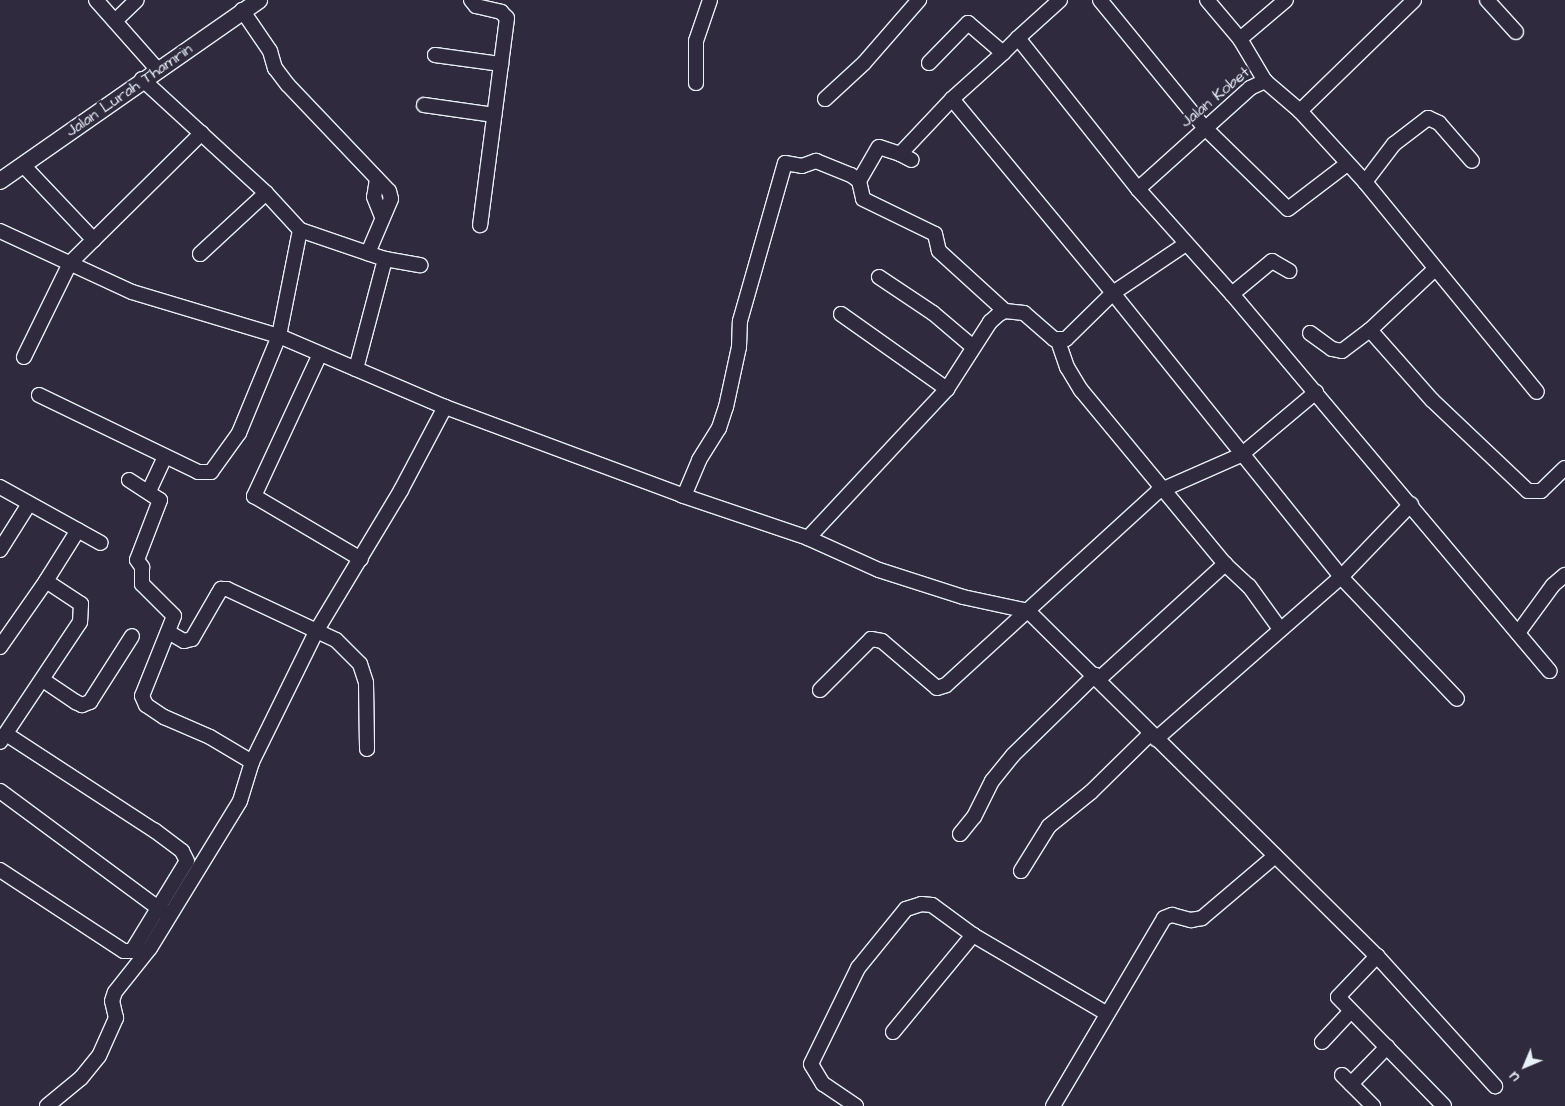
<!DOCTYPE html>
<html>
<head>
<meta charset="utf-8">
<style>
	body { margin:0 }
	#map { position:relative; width:1565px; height:1106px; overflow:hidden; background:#2f2a3d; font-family:"Architects Daughter",sans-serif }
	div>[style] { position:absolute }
	.roads { filter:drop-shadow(1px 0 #e8f1f8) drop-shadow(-1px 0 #e8f1f8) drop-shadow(0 1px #e8f1f8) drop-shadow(0 -1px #e8f1f8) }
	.minor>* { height:14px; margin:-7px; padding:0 7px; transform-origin:7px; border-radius:7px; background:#2f2a3d }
	.tertiary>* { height:16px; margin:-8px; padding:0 8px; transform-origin:8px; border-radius:8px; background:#2f2a3d }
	span { translate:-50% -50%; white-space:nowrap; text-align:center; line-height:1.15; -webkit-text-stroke:4.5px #2f2a3d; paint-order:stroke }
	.street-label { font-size:16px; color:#e8f1f8 }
	.north { position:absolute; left:1500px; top:1041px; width:50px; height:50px; -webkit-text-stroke:4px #2f2a3d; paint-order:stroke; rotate:225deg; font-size:14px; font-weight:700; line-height:20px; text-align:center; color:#e8f1f8 }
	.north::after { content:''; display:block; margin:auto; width:18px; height:22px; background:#e8f1f8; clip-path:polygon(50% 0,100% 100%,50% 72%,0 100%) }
</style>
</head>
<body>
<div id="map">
	<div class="roads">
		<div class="minor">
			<div style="left:96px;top:0;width:92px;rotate:48.5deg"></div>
			<div style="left:471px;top:0;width:8px;rotate:50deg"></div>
			<div style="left:476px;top:6px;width:26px;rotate:13deg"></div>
			<div style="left:501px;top:12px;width:8px;rotate:45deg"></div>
			<div style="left:507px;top:18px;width:209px;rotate:97.4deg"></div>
			<div style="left:1060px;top:0;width:57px;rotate:137.9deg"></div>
			<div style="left:1018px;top:38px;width:193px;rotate:51.5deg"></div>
			<div style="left:1138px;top:189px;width:141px;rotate:48.2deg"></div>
			<div style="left:1232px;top:294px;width:493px;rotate:49.9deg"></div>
			<div style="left:1100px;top:0;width:164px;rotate:50.7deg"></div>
			<div style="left:1204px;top:127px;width:117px;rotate:44.3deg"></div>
			<div style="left:1288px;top:209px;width:74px;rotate:-37.3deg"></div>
			<div style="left:1487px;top:0;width:43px;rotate:47.8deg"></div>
			<div style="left:242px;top:10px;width:50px;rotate:55.7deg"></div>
			<div style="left:270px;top:51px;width:18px;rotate:74deg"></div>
			<div style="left:275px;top:68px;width:21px;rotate:53deg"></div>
			<div style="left:288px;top:85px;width:146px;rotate:46.4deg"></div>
			<div style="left:389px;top:191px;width:8px;rotate:76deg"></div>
			<div style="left:391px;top:199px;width:59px;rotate:113.1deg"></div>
			<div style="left:115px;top:21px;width:30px;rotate:-44deg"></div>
			<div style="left:1240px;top:39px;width:60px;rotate:-40.3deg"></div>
			<div style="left:435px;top:55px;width:67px;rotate:7.8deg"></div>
			<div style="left:929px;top:63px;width:56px;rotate:-45.7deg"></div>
			<div style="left:968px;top:23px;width:46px;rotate:40.6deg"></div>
			<div style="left:1003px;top:53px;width:21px;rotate:-45deg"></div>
			<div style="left:142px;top:79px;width:168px;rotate:42.6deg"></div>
			<div style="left:266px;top:193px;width:50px;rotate:47.4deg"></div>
			<div style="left:300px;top:230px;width:90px;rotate:18.8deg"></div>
			<div style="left:385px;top:259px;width:36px;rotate:10deg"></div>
			<div style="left:1265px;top:81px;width:46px;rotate:40.6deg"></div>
			<div style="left:1300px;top:111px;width:96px;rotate:47.5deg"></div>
			<div style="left:1365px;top:182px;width:271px;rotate:50.7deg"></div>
			<div style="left:696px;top:83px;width:42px;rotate:-90deg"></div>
			<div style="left:696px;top:41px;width:43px;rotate:-71.1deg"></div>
			<div style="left:825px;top:99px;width:53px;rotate:-42.7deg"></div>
			<div style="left:864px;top:63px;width:84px;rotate:-48.9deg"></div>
			<div style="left:952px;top:99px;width:69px;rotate:-42deg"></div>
			<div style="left:424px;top:105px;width:71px;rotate:8.1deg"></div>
			<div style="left:1300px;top:111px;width:159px;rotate:-44.2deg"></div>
			<div style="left:900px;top:154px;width:13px;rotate:27deg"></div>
			<div style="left:23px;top:165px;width:103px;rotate:46.6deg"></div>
			<div style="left:377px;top:179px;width:18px;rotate:99deg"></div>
			<div style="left:374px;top:197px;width:22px;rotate:68deg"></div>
			<div style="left:859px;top:181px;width:18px;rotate:77deg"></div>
			<div style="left:863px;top:199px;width:80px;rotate:25.9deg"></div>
			<div style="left:935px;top:234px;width:17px;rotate:77deg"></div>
			<div style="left:939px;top:251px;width:89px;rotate:42.3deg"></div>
			<div style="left:1365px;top:182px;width:48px;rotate:-52.7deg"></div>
			<div style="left:1394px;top:144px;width:43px;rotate:-37.4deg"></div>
			<div style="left:1428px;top:118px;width:12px;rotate:24deg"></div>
			<div style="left:1439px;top:123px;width:50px;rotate:49deg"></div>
			<div style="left:1138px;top:189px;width:151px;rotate:-42deg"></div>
			<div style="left:1250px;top:88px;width:17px;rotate:-25deg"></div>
			<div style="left:1265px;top:81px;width:49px;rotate:-120.8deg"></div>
			<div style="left:1240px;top:39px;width:51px;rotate:-130.2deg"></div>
			<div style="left:0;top:231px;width:145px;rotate:24.8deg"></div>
			<div style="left:132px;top:292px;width:153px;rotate:16.7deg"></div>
			<div style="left:279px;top:336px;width:181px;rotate:23.2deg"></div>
			<div style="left:445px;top:407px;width:252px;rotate:20.4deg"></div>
			<div style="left:681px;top:495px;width:134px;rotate:18.7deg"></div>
			<div style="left:808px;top:538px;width:78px;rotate:24.3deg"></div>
			<div style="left:879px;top:570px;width:88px;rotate:17.8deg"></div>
			<div style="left:963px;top:597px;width:66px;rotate:12.2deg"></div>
			<div style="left:1028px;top:611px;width:491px;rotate:44.7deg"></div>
			<div style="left:200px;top:254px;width:90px;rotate:-42.7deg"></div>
			<div style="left:1435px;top:269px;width:89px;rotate:136.8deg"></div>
			<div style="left:1370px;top:330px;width:94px;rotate:48.5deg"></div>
			<div style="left:1432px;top:400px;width:132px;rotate:43.5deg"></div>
			<div style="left:1528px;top:491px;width:13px"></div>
			<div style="left:1541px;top:491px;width:33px;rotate:-44deg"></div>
			<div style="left:879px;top:277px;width:65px;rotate:33.7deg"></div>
			<div style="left:933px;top:313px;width:52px;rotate:40.4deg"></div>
			<div style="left:1232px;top:294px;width:52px;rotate:-39.5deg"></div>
			<div style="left:1272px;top:261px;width:20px;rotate:30deg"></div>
			<div style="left:841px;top:314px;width:130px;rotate:35.3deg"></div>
			<div style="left:1310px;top:333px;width:27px;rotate:36deg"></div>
			<div style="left:1332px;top:349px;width:10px;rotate:11deg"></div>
			<div style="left:1342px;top:351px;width:35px;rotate:-37deg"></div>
			<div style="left:1058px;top:341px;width:28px;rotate:71deg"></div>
			<div style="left:1067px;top:367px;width:27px;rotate:59deg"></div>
			<div style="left:1081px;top:390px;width:226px;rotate:50.4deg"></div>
			<div style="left:1225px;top:564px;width:33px;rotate:43deg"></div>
			<div style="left:1249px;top:586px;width:53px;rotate:54.2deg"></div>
			<div style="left:320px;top:354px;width:157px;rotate:114.9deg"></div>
			<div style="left:254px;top:496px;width:124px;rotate:30.5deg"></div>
			<div style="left:24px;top:357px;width:105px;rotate:-63.9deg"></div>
			<div style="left:70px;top:263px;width:185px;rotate:-44.6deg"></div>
			<div style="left:356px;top:369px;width:114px;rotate:-75.2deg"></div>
			<div style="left:39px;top:395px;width:177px;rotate:25.8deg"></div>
			<div style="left:198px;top:472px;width:13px"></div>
			<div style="left:211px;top:472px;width:48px;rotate:-54.3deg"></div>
			<div style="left:239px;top:433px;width:105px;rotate:-67.6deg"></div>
			<div style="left:279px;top:336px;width:108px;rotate:-78.8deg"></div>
			<div style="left:129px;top:480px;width:37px;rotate:33deg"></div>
			<div style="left:160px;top:500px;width:64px;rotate:111deg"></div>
			<div style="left:137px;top:560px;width:9px;rotate:54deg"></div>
			<div style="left:142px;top:567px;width:17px;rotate:90deg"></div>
			<div style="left:142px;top:584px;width:45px;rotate:45deg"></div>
			<div style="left:174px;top:616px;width:86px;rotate:111.8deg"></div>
			<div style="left:142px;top:696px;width:10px;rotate:66deg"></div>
			<div style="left:146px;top:705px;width:22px;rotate:34deg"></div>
			<div style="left:164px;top:717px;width:50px;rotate:23.5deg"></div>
			<div style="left:210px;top:737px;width:49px;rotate:30.8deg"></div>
			<div style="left:0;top:487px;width:115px;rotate:29deg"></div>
			<div style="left:149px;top:491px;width:38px;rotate:-65deg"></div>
			<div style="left:684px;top:496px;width:39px;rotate:-67deg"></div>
			<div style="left:699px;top:460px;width:38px;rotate:-58deg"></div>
			<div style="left:719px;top:428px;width:22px;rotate:-72deg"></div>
			<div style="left:726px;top:407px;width:61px;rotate:-77.8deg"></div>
			<div style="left:739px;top:347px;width:26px;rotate:-88deg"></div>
			<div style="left:740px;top:321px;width:164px;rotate:-74.1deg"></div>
			<div style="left:785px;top:163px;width:17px;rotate:10deg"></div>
			<div style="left:802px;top:166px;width:15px;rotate:-20deg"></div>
			<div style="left:816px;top:161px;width:38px;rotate:22deg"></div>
			<div style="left:851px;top:175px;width:10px;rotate:37deg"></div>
			<div style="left:859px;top:181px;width:39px;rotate:-60deg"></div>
			<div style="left:879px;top:147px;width:22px;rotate:18deg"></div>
			<div style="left:900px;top:154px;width:76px;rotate:-46.6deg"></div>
			<div style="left:952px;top:99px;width:252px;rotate:50.3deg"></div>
			<div style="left:1113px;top:293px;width:364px;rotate:51.2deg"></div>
			<div style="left:1341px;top:577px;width:168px;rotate:46.4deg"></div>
			<div style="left:808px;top:538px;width:204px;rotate:-47deg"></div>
			<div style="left:947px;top:389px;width:80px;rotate:-57.3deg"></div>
			<div style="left:990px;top:322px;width:12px;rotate:-42deg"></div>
			<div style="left:999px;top:314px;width:7px;rotate:-27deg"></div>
			<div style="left:1005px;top:311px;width:19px;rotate:6deg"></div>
			<div style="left:1024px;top:313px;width:40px;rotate:41deg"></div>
			<div style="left:1054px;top:339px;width:12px"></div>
			<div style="left:1066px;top:339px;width:66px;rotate:-44.4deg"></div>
			<div style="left:1113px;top:293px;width:88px;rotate:-33.9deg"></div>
			<div style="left:0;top:550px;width:54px;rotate:-57.8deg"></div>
			<div style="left:46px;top:581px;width:60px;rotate:-57.9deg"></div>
			<div style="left:170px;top:633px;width:16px;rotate:30deg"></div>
			<div style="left:184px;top:641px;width:8px;rotate:-14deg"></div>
			<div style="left:192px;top:639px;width:52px;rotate:-60deg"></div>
			<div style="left:218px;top:594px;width:6px;rotate:-59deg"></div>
			<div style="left:221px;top:589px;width:6px"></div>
			<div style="left:227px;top:589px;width:120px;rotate:25.1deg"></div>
			<div style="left:336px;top:640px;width:34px;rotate:45deg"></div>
			<div style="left:360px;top:664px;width:20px;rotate:72deg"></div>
			<div style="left:366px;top:683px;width:66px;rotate:89.1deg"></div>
			<div style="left:1518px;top:633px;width:59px;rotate:-53.9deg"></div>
			<div style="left:1553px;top:585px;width:16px;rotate:-40deg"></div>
			<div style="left:0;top:647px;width:80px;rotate:-55.1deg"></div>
			<div style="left:46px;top:581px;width:42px;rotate:33.3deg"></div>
			<div style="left:81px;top:604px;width:18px;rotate:93deg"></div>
			<div style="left:80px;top:622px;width:144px;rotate:123.7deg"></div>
			<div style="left:1099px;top:679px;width:171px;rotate:-42.4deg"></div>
			<div style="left:43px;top:680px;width:40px;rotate:34deg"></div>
			<div style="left:76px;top:702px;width:7px;rotate:27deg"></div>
			<div style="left:82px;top:705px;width:9px;rotate:-21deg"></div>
			<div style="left:90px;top:702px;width:78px;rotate:-57.5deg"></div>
			<div style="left:820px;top:690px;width:72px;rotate:-45deg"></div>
			<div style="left:871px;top:639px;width:11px;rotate:10deg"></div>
			<div style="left:882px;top:641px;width:72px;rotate:40.5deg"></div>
			<div style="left:937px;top:688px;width:9px;rotate:-18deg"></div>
			<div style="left:946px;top:685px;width:286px;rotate:-42.4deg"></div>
			<div style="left:1157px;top:492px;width:92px;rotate:-23.8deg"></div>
			<div style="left:1241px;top:455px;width:98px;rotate:-40deg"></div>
			<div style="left:1156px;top:739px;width:246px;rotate:-41.2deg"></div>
			<div style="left:1341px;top:577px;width:101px;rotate:-46.2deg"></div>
			<div style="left:0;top:791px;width:207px;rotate:36.5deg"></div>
			<div style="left:960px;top:834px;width:22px;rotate:-51deg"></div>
			<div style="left:974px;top:817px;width:40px;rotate:-63.4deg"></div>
			<div style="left:992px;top:781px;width:33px;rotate:-51deg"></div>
			<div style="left:1013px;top:755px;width:115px;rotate:-44.3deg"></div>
			<div style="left:0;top:870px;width:148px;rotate:33.2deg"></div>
			<div style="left:124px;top:951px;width:8px"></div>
			<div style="left:132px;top:951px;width:105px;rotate:-58.6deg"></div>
			<div style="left:187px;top:861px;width:11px;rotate:-117deg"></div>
			<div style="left:182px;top:851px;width:34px;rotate:-143deg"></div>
			<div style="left:155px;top:831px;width:178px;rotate:-146.9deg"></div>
			<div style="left:1021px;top:871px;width:53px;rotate:-58.1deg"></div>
			<div style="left:1049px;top:826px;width:54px;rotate:-39deg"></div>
			<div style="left:1091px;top:792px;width:84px;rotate:-44.5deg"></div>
			<div style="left:893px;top:1032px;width:126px;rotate:-50.5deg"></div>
			<div style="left:973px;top:935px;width:154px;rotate:30.4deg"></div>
			<div style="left:1322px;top:1042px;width:42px;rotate:-46.9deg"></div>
			<div style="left:1342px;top:1075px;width:44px;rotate:45deg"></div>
			<div style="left:1351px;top:1084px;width:52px;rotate:-45.8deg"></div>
			<div style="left:47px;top:1106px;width:44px;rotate:-39.5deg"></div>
			<div style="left:81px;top:1078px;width:28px;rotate:-51deg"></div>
			<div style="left:99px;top:1056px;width:42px;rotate:-65.9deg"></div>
			<div style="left:116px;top:1018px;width:17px;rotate:-103deg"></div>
			<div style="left:112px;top:1001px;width:9px;rotate:-72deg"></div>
			<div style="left:115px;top:992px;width:56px;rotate:-51.5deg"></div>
			<div style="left:150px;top:948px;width:172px;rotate:-58.5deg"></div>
			<div style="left:240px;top:801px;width:41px;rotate:-72.9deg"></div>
			<div style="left:252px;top:762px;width:147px;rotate:-63.8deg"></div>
			<div style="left:317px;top:630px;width:163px;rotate:-59deg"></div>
			<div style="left:401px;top:490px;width:94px;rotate:-62.1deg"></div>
			<div style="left:856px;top:1106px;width:40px;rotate:-146deg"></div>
			<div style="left:823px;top:1084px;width:23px;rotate:-121deg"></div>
			<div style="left:811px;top:1064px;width:107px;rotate:-63.9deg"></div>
			<div style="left:858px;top:968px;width:76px;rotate:-50.9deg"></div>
			<div style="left:906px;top:909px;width:16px;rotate:-18deg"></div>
			<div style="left:921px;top:904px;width:11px;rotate:5deg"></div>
			<div style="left:932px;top:905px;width:51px;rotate:36.2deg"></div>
			<div style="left:1053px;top:1106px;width:218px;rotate:-59.4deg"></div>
			<div style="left:1164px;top:918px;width:9px;rotate:-21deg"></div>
			<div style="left:1172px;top:915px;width:20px;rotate:15deg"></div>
			<div style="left:1191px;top:920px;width:11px;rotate:-10deg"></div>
			<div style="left:1202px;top:918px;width:96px;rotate:-40.3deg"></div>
			<div style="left:1444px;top:1106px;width:152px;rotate:-134.2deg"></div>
			<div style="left:1338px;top:997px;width:57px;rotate:-46.4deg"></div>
			<div style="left:1377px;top:956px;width:176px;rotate:47.8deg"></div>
		</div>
		<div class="tertiary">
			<div style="left:0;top:181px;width:316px;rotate:-34.9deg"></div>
		</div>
	</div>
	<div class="street-label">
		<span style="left:129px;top:90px;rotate:-35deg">Jalan Lurah Thamrin</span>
		<span style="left:1215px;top:97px;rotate:-40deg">Jalan Kobet</span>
	</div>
	<div class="north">U</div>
</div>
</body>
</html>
